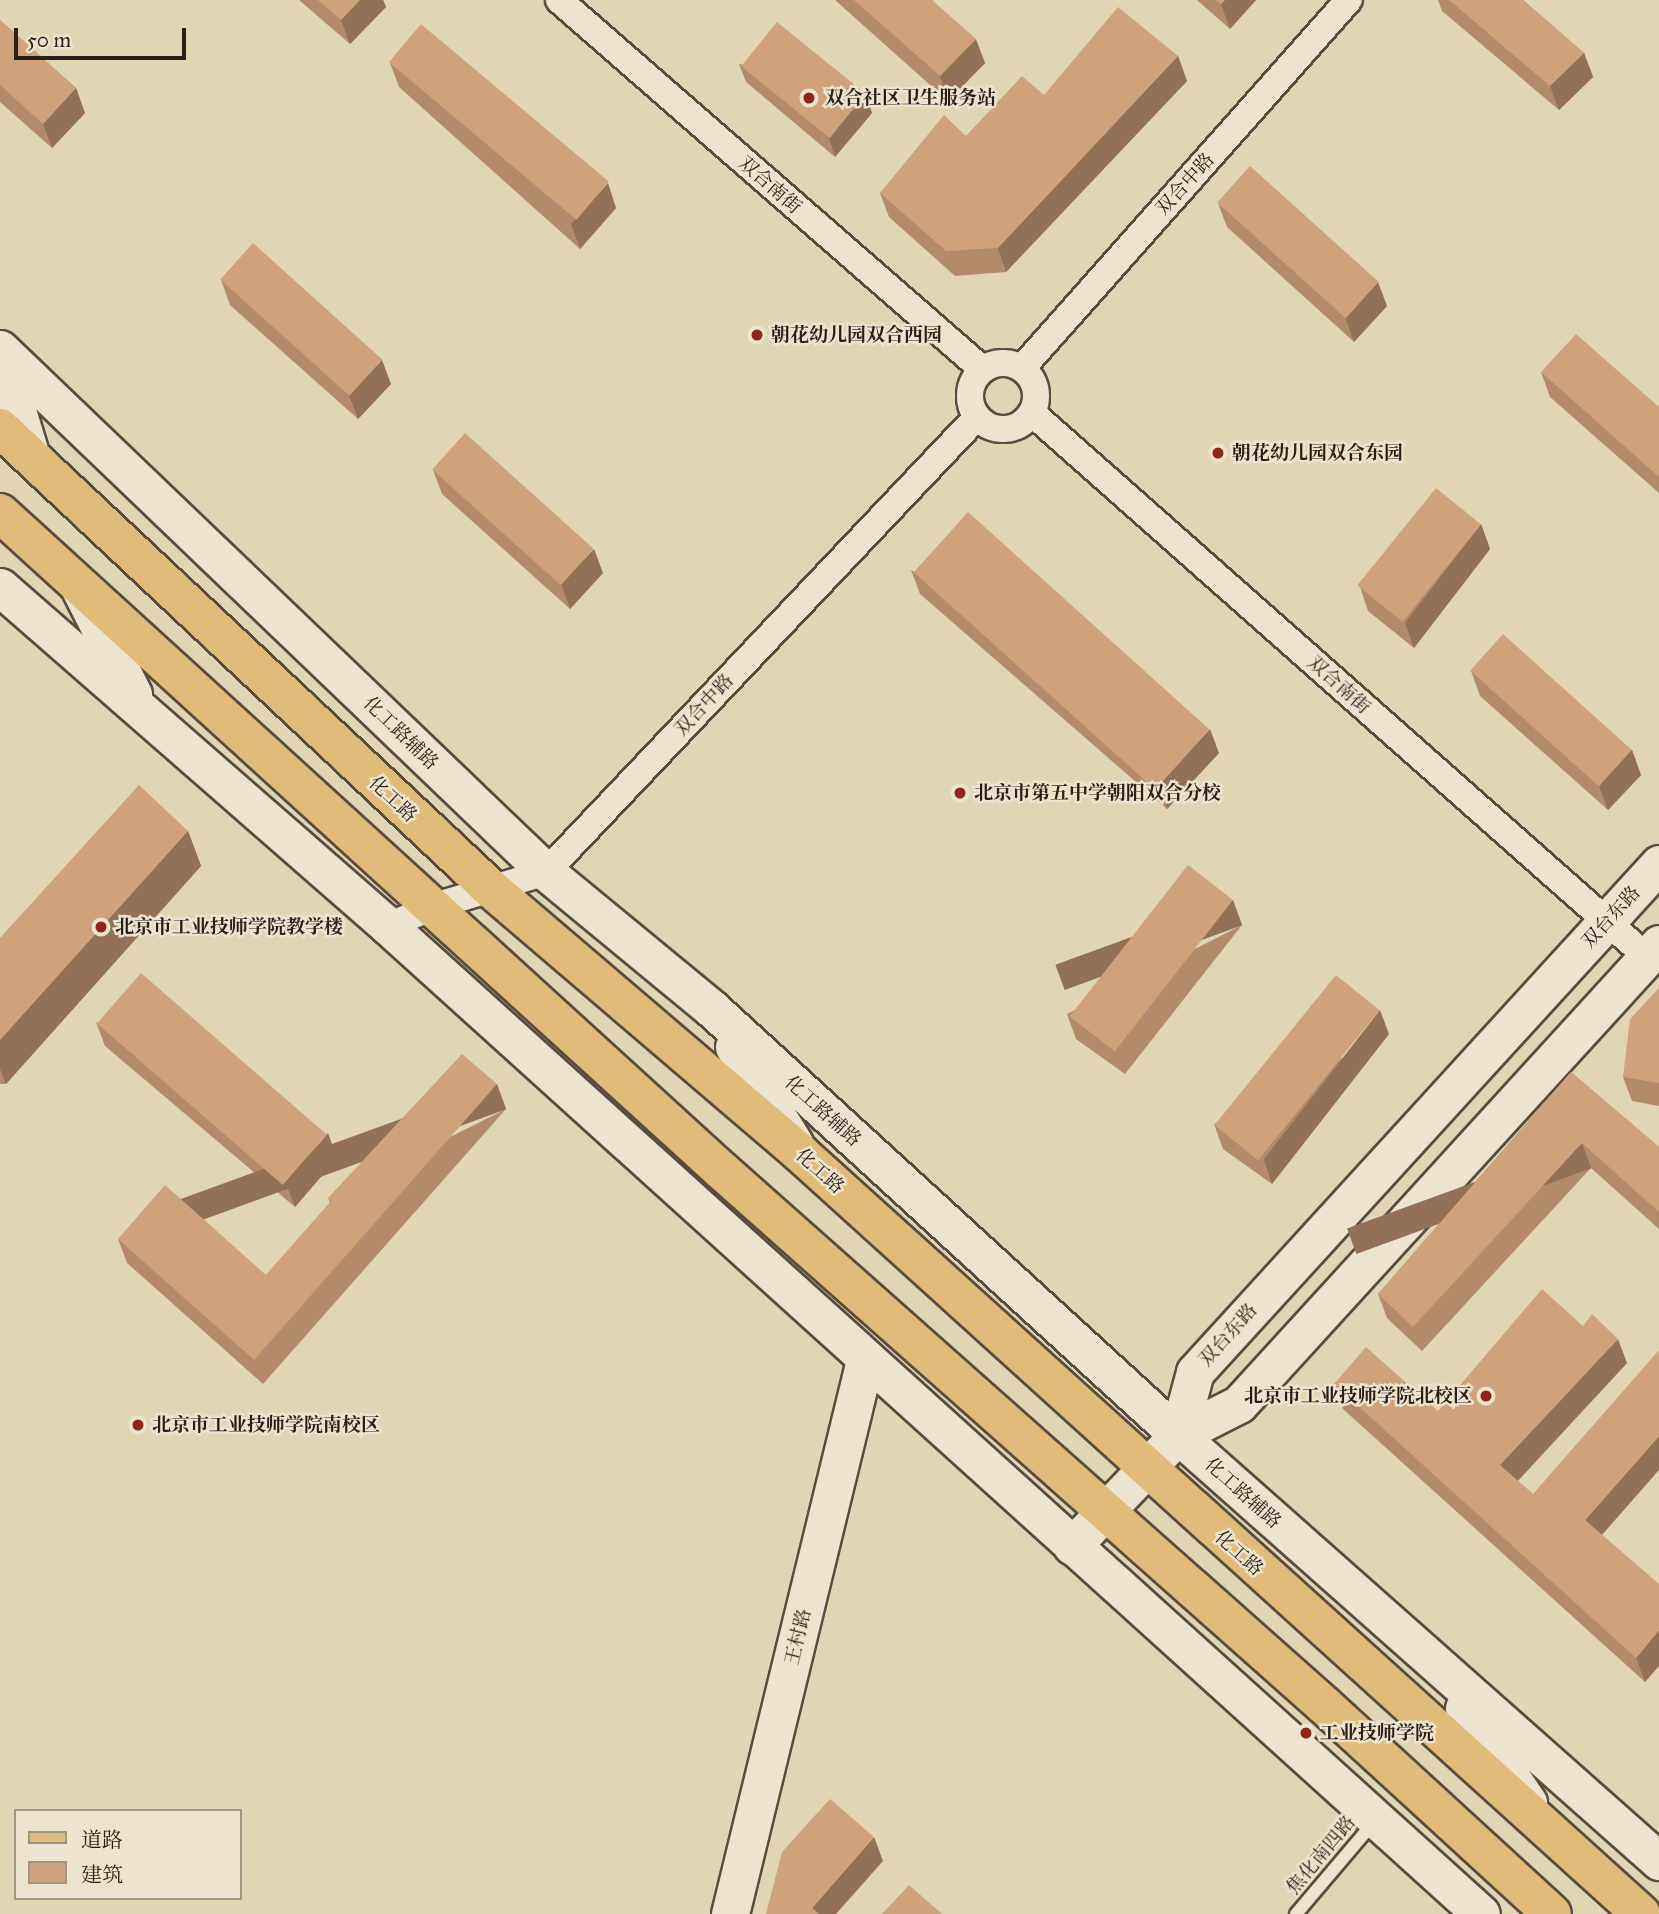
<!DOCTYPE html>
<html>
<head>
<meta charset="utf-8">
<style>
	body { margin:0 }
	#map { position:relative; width:1659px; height:1914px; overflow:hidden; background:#e1d6b4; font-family:"IM FELL Great Primer","Noto Serif SC",serif }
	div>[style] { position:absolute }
	.roads { filter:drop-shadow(2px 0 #584c3d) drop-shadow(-2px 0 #584c3d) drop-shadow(0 2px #584c3d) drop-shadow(0 -2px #584c3d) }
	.lane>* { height:12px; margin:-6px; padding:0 6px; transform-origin:6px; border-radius:6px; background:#ece4ce }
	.street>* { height:26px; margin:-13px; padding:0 13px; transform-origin:13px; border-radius:13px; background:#ece4ce }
	.street>.ring { margin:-13px; padding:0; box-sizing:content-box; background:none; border:26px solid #ece4ce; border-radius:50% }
	.secondary>* { height:37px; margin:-18.5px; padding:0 18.5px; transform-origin:18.5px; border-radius:18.5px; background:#ece4ce }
	.primary>* { height:38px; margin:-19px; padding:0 19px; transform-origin:19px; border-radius:19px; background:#e0bb7a }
	.wall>* { inset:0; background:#b38b6a }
	.shaded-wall>* { inset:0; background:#927156; transform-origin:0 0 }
	.building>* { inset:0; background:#d0a27b; transform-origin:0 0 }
	.dots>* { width:19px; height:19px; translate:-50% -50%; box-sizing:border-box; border:4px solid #ece4ce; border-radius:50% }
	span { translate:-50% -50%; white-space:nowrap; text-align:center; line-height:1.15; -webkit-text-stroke:5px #ece4ce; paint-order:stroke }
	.poi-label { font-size:19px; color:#2a1e15; font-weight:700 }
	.left { translate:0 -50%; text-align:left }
	.right { translate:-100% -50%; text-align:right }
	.street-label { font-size:19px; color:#2a1e15 }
	.legend { position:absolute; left:14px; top:1809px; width:228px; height:91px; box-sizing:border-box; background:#ece4ce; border:2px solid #9e9584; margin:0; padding:9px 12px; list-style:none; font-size:21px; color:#2a1e15 }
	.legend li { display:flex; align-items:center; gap:14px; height:35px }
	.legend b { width:35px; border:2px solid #9e9584 }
	.scale { position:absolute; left:14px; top:28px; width:172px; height:32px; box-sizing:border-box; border:4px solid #2a1e15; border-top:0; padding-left:9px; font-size:21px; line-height:24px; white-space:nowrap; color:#2a1e15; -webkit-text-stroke:5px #ece4ce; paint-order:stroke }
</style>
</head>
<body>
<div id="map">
	<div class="roads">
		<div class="lane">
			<div style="left:1296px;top:1914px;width:122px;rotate:-49.7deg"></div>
		</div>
		<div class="street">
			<div style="left:559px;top:0;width:561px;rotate:41.1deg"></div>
			<div class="ring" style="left:970px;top:363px;width:40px;height:40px"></div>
			<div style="left:1022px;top:368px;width:492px;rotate:-48.4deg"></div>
			<div style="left:1032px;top:413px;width:821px;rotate:41.49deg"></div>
			<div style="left:388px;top:926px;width:51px;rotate:-23.1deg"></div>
			<div style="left:435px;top:906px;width:116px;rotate:-17deg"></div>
			<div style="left:546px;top:872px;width:627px;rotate:-46.55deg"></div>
		</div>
		<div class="secondary">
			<div style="left:0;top:349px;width:756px;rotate:43.77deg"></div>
			<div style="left:546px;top:872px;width:214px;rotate:39.5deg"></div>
			<div style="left:711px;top:1008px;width:633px;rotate:42.44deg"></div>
			<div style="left:1178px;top:1435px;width:643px;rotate:41.53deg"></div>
			<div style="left:0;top:354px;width:108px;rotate:73.2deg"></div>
			<div style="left:0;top:587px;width:515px;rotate:41.14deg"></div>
			<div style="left:388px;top:926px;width:1473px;rotate:42.11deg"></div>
			<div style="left:79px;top:587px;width:120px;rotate:63.2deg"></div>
			<div style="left:734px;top:1047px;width:113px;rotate:58deg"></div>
			<div style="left:1178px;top:1435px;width:65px;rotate:-74.9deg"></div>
			<div style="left:1195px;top:1372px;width:688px;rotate:-47.59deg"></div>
			<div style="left:1072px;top:1546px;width:153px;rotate:-46.3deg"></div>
			<div style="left:1178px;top:1435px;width:68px;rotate:-26.9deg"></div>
			<div style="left:1239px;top:1404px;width:623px;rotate:-47.6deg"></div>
			<div style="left:1464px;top:1708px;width:114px;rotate:55.8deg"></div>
			<div style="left:730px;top:1914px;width:570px;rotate:-76.3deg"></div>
		</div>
		<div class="primary">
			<div style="left:0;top:428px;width:672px;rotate:43.19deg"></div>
			<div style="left:490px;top:888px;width:408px;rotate:40.5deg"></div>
			<div style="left:800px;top:1153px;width:1134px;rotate:42.14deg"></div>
			<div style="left:0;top:513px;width:975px;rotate:42.34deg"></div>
			<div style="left:721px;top:1170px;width:806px;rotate:41.58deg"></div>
			<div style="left:1324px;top:1705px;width:309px;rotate:42.5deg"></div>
		</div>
	</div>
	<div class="wall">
		<div style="clip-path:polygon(299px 0,383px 0,386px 7px,350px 44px)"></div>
		<div style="clip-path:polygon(835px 0,932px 0,985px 63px,948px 101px)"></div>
		<div style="clip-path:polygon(1197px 0,1256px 0,1230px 29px)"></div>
		<div style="clip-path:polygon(1438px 0,1523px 0,1584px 53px,1593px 77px,1559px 110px,1442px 11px)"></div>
		<div style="clip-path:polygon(0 20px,76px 88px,85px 113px,52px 148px,0 102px)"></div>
		<div style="clip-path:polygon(1178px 56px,1187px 81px,1006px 272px,955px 276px,889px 217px,880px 193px,966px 136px,1044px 95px)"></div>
		<div style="clip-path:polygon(390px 63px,616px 208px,580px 249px,399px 87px)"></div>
		<div style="clip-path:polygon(739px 64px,865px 94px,872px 113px,835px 157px,746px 82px)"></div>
		<div style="clip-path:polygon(1218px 203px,1387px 306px,1354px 342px,1227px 227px)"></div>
		<div style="clip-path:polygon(221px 280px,391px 384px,358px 419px,230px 305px)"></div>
		<div style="clip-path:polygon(1541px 372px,1659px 407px,1659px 493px,1550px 397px)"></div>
		<div style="clip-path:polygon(433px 470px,603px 573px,570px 609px,442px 494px)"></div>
		<div style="clip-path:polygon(1481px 524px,1490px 549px,1414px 648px,1368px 611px,1360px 587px)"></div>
		<div style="clip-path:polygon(911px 570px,1219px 753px,1167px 809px,920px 594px)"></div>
		<div style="clip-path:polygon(1471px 671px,1632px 750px,1641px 775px,1608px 810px,1480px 696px)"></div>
		<div style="clip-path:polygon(188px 831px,201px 866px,6px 1084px,0 1084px,0 938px)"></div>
		<div style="clip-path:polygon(1242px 925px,1125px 1074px,1076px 1039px,1067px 1014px)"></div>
		<div style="clip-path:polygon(1659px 988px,1659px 1106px,1632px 1101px,1623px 1077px)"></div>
		<div style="clip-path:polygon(96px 1022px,337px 1158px,295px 1207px,105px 1046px)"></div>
		<div style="clip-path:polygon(1389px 1034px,1272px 1184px,1223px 1149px,1214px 1124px)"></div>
		<div style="clip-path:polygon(1571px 1072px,1659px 1147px,1659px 1229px,1591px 1168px,1422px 1351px,1387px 1318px,1378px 1294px)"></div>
		<div style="clip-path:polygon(506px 1109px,263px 1384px,127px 1263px,118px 1239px,266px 1275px,330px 1203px,328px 1198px)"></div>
		<div style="clip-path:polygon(1583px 1326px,1627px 1363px,1518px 1481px,1533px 1494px,1602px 1535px,1645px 1682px,1343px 1409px,1334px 1384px,1438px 1411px)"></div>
	</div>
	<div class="shaded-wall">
		<div style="clip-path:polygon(360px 0,383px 0,386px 7px,350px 44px,341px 20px)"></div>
		<div style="clip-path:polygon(1225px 0,1256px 0,1230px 29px,1221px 4px)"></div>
		<div style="clip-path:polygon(976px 39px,985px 63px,948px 101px,940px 76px)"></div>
		<div style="clip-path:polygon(1584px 53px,1593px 77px,1559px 110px,1550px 86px)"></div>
		<div style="clip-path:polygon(1178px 56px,1187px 81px,1006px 272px,998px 248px)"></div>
		<div style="clip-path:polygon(76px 88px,85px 113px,52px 148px,43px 124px)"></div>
		<div style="clip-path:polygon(865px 94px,872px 113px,835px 157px,829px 138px)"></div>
		<div style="clip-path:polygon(608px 183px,616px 208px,580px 249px,571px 224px)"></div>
		<div style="clip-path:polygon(1378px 282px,1387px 306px,1354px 342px,1345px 317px)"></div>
		<div style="clip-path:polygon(382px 360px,391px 384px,358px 419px,349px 395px)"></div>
		<div style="clip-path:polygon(1481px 524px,1490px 549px,1414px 648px,1405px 623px)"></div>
		<div style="clip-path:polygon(594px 549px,603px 573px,570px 609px,561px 584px)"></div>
		<div style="clip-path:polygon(1210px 729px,1219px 753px,1167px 809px,1159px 784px)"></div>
		<div style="clip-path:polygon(1632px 750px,1641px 775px,1608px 810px,1599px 786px)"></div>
		<div style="clip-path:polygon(188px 831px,201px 866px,6px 1084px,0 1069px,0 1040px)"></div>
		<div style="left:1233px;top:900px;width:27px;height:189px;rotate:70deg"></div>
		<div style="clip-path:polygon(1380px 1010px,1389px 1034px,1272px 1184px,1264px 1159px)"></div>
		<div style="left:497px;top:1084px;width:27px;height:368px;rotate:70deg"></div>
		<div style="clip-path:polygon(328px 1133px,337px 1158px,295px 1207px,286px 1183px)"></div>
		<div style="left:1582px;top:1143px;width:27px;height:250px;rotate:70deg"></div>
		<div style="clip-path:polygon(1618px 1339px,1627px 1363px,1509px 1490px,1500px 1465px)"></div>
		<div style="clip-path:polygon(1659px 1436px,1659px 1470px,1594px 1544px,1585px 1520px)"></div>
		<div style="clip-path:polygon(1659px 1630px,1659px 1666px,1645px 1682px,1636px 1658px)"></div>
		<div style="clip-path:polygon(874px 1837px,883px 1861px,836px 1914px,814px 1914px,812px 1908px)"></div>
	</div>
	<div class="building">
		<div style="clip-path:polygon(318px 0,360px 0,341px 20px)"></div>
		<div style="clip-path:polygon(854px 0,932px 0,976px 39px,940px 76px)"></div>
		<div style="clip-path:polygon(1216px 0,1225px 0,1221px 4px)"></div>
		<div style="clip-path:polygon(1449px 0,1523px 0,1584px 53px,1550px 86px)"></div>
		<div style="clip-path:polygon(1118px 7px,1178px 56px,998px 248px,946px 251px,880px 193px,944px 115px,966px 136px,1022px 76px,1044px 95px)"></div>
		<div style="clip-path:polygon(0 20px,76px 88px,43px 124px,0 85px)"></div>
		<div style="left:777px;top:22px;width:114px;height:57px;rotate:39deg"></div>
		<div style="left:421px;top:24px;width:245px;height:50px;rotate:40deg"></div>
		<div style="left:1250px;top:166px;width:173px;height:49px;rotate:42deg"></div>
		<div style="left:253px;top:243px;width:174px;height:49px;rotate:42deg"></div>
		<div style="clip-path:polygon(1576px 334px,1659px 407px,1659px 477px,1541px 372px)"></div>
		<div style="left:465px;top:433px;width:173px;height:49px;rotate:42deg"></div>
		<div style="left:1436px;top:488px;width:58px;height:125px;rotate:39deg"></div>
		<div style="left:968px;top:512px;width:325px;height:81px;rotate:42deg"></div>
		<div style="left:1503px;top:634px;width:173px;height:49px;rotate:42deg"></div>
		<div style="clip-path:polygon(139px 785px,188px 831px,0 1040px,0 938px)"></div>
		<div style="left:1188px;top:865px;width:57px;height:192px;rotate:38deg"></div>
		<div style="left:141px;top:973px;width:246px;height:67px;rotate:41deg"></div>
		<div style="left:1336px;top:975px;width:56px;height:193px;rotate:39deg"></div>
		<div style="clip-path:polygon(1659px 988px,1659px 1083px,1623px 1077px,1630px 1019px)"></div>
		<div style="clip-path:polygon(462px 1054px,497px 1084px,254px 1360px,118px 1239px,165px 1185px,266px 1275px,331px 1201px,328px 1198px)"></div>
		<div style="clip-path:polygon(1571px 1072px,1659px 1147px,1659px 1212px,1582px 1143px,1413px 1327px,1378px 1294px)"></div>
		<div style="clip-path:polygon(1542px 1289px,1583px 1326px,1592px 1314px,1618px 1339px,1500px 1465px,1533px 1494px,1659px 1350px,1659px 1436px,1585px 1520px,1659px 1584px,1659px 1630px,1636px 1658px,1334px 1384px,1366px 1347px,1438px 1411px)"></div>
		<div style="clip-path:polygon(830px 1799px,874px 1837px,812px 1908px,819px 1914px,766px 1914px,782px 1852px)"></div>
		<div style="clip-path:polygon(909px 1885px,942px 1914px,882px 1914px)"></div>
	</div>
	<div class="dots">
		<div style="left:809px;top:98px;background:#8f2418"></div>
		<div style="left:757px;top:335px;background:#8f2418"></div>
		<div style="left:1218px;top:453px;background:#8f2418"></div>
		<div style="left:960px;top:793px;background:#8f2418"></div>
		<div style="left:101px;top:927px;background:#8f2418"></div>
		<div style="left:1486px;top:1396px;background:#8f2418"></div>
		<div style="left:138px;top:1425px;background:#8f2418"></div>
		<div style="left:1306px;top:1733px;background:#8f2418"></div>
	</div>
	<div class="poi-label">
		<span class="left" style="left:825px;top:98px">双合社区卫生服务站</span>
		<span class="left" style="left:771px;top:335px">朝花幼儿园双合西园</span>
		<span class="left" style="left:1232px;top:453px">朝花幼儿园双合东园</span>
		<span class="left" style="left:974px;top:793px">北京市第五中学朝阳双合分校</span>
		<span class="left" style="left:115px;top:927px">北京市工业技师学院教学楼</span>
		<span class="right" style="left:1472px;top:1396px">北京市工业技师学院北校区</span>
		<span class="left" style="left:152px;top:1425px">北京市工业技师学院南校区</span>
		<span class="left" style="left:1320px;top:1733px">工业技师学院</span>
	</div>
	<div class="street-label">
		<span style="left:1185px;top:184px;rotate:-48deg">双合中路</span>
		<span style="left:770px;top:185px;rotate:41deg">双合南街</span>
		<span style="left:1339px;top:685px;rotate:42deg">双合南街</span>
		<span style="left:704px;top:705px;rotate:-47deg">双合中路</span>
		<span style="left:401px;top:733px;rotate:44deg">化工路辅路</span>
		<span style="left:393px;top:799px;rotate:43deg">化工路</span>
		<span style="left:1611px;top:917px;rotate:-48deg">双台东路</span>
		<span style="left:823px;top:1111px;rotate:42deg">化工路辅路</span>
		<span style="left:820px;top:1171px;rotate:42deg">化工路</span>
		<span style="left:1228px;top:1335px;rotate:-48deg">双台东路</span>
		<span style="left:1243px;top:1493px;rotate:42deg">化工路辅路</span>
		<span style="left:1239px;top:1553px;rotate:42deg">化工路</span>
		<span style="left:798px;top:1637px;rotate:-76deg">王村路</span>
		<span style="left:1321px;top:1855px;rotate:-50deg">焦化南四路</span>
	</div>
	<ul class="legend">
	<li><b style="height:9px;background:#e0bb7a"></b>道路</li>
	<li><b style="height:19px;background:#d0a27b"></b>建筑</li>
	</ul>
	<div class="scale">50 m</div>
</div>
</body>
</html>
